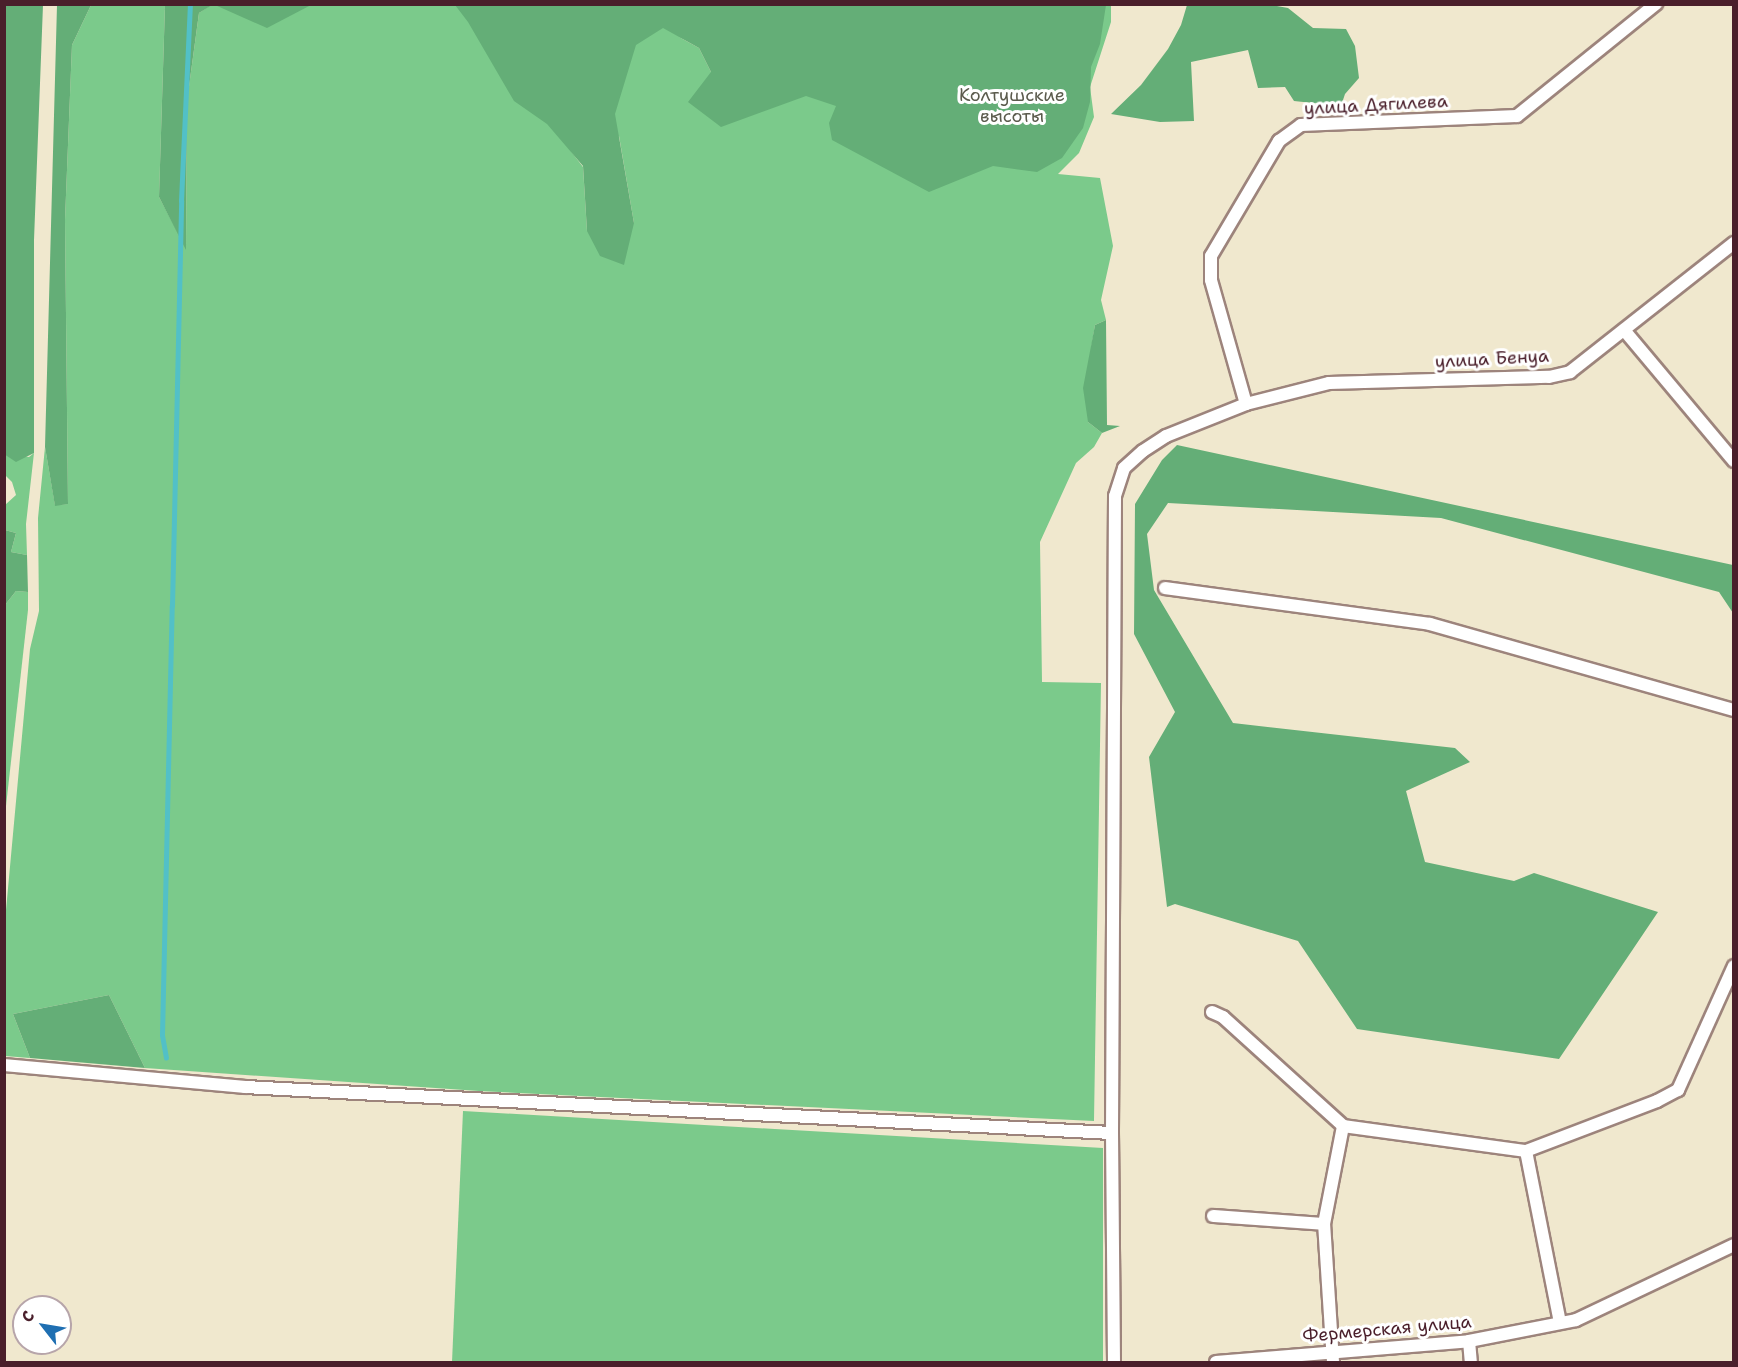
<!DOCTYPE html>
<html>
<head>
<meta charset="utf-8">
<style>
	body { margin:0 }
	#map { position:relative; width:1738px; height:1367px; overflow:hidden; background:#f0e8ce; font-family:"Shantell Sans",sans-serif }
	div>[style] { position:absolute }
	.green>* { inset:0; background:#7bca8b }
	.forest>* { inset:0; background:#64ae77 }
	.stream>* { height:4.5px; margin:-2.25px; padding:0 2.25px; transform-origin:2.25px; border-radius:2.25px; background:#52c0c7 }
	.roads { filter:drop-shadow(2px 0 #9d847c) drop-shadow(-2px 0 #9d847c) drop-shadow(0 2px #9d847c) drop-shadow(0 -2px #9d847c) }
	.street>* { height:12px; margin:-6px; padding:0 6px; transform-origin:6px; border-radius:6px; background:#fff }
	span { translate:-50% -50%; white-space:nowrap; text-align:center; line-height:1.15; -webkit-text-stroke:6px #fff; paint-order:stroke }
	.park-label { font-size:18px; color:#5b5b4d }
	.street-label { font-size:18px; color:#4a1f2b }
	.frame { position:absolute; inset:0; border:6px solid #4a1f2b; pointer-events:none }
	.north { position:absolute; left:12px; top:1295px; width:60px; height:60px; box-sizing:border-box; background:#fff; border:2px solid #b7a5aa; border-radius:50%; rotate:301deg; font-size:16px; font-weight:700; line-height:24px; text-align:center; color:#4a1f2b }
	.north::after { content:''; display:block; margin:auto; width:21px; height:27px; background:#1f6fb2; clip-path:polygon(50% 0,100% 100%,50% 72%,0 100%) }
</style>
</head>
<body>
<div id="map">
	<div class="green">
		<div style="clip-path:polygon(evenodd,91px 5px,165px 5px,159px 197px,186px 248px,187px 101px,199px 13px,211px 5px,1111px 5px,1111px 22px,1090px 87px,1094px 117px,1079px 153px,1058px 174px,1100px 178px,1113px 246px,1101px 300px,1106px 320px,1095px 325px,1091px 349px,1088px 422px,1102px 433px,1094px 447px,1076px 463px,1040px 542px,1042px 682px,1101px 683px,1094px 1121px,479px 1091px,145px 1068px,109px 995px,13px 1014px,30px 1058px,5px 1056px,5px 921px,30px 649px,39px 611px,38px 518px,45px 447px,55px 505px,68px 504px,65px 220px,72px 45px,91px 5px,679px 37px,806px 96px,711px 72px,699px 48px,679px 37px,91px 5px,619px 136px,634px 223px,587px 231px,583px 167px,570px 150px,619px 136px)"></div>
		<div style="clip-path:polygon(34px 453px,26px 524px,27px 555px,11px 552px,16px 533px,5px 530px,5px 505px,16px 495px,12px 482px,5px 475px,4px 454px,29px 457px)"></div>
		<div style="clip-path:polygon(16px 591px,28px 592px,28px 610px,5px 815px,5px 605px)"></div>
		<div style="clip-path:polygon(463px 1111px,1103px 1148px,1103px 1362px,452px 1362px)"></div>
	</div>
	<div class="forest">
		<div style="clip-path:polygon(5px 4px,43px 5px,34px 240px,34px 453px,16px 462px,4px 454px)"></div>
		<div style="clip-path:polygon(1265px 4px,1288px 8px,1313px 28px,1346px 29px,1355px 46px,1359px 78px,1345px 94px,1341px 106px,1294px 101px,1285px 87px,1258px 88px,1248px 50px,1191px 62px,1194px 121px,1160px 122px,1111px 114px,1141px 85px,1168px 49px,1181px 25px,1187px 5px)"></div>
		<div style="clip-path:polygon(57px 5px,91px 5px,72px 45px,65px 220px,68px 504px,55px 506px,45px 447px)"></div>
		<div style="clip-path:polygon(165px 5px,212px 5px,199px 13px,187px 101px,186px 250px,159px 197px)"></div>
		<div style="clip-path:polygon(215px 5px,311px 5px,267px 28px)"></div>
		<div style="clip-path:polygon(455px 5px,1106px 5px,1100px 44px,1091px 67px,1090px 102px,1083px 128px,1062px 158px,1037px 172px,993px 166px,929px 192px,832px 140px,829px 123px,836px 106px,806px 96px,721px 127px,688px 102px,711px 72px,699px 48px,663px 28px,636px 45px,615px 114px,634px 223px,624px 265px,600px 256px,587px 231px,583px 166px,547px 124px,514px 101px,468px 22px)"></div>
		<div style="clip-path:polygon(1106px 320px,1107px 425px,1120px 426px,1102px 433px,1088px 422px,1083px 388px,1095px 325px)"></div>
		<div style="clip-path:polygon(1177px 445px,1733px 565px,1733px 613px,1719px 592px,1441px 518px,1168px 503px,1147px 534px,1154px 590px,1233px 723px,1455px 748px,1470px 762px,1406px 791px,1425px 862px,1514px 881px,1534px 873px,1658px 912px,1559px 1059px,1357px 1029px,1298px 941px,1175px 904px,1167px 907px,1149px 757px,1175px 712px,1134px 634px,1135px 504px,1162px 460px)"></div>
		<div style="clip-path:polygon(5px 530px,16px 533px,11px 552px,27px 555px,28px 592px,16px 591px,5px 605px)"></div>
		<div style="clip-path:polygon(109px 995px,145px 1068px,30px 1058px,13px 1014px)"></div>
	</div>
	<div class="stream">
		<div style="left:166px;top:1058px;width:23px;rotate:-100deg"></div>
		<div style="left:162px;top:1035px;width:429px;rotate:-88.7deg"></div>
		<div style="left:172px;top:606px;width:405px;rotate:-88.7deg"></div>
		<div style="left:181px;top:201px;width:197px;rotate:-87.4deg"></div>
	</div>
	<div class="roads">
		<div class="street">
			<div style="left:1624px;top:330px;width:171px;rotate:50deg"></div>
			<div style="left:1246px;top:404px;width:129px;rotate:-105.8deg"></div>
			<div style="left:1211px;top:280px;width:24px;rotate:-90deg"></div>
			<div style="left:1211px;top:256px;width:134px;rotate:-59.4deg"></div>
			<div style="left:1279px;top:141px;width:27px;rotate:-36deg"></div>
			<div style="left:1301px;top:125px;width:216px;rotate:-2.4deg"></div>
			<div style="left:1517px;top:116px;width:179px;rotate:-38.9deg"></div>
			<div style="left:1165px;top:588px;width:267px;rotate:7.7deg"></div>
			<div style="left:1430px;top:624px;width:316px;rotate:15.8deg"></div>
			<div style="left:1212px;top:1012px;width:12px;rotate:24deg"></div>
			<div style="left:1223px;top:1017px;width:162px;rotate:42.2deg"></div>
			<div style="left:4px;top:1065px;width:242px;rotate:5.2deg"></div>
			<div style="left:245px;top:1087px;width:868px;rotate:3.04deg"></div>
			<div style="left:1343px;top:1126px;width:185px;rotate:7.8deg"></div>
			<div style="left:1526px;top:1151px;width:140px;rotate:-20.9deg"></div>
			<div style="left:1657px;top:1101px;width:24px;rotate:-28deg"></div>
			<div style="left:1678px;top:1090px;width:136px;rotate:-65.7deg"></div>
			<div style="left:1526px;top:1151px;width:174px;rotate:78.8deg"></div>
			<div style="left:1213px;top:1216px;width:111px;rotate:4.1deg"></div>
			<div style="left:1469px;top:1341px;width:21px;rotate:85deg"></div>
			<div style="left:1114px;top:1362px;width:229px;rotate:-90.5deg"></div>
			<div style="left:1112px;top:1133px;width:637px;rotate:-89.73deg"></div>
			<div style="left:1115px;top:496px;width:29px;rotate:-72deg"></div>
			<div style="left:1124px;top:468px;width:25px;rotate:-42deg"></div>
			<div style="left:1143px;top:451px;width:27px;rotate:-33deg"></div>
			<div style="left:1166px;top:436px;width:86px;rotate:-21.8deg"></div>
			<div style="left:1246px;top:404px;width:86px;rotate:-14.2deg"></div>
			<div style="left:1329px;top:383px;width:220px;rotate:-1.6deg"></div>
			<div style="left:1549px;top:377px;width:22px;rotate:-13deg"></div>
			<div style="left:1570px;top:372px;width:209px;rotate:-38.2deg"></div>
			<div style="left:1216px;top:1362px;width:254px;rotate:-4.7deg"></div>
			<div style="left:1469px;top:1341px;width:109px;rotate:-11.1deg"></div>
			<div style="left:1576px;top:1320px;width:175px;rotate:-25.4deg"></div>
			<div style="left:1333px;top:1362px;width:138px;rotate:-93.7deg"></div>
			<div style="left:1324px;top:1224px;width:100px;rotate:-79deg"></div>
		</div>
	</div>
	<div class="park-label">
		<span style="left:1012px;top:106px">Колтушские<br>высоты</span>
	</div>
	<div class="street-label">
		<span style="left:1376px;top:105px;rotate:-3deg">улица Дягилева</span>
		<span style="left:1492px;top:359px;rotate:-3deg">улица Бенуа</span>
		<span style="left:1387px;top:1329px;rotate:-5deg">Фермерская улица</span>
	</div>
	<div class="frame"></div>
	<div class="north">С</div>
</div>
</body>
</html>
